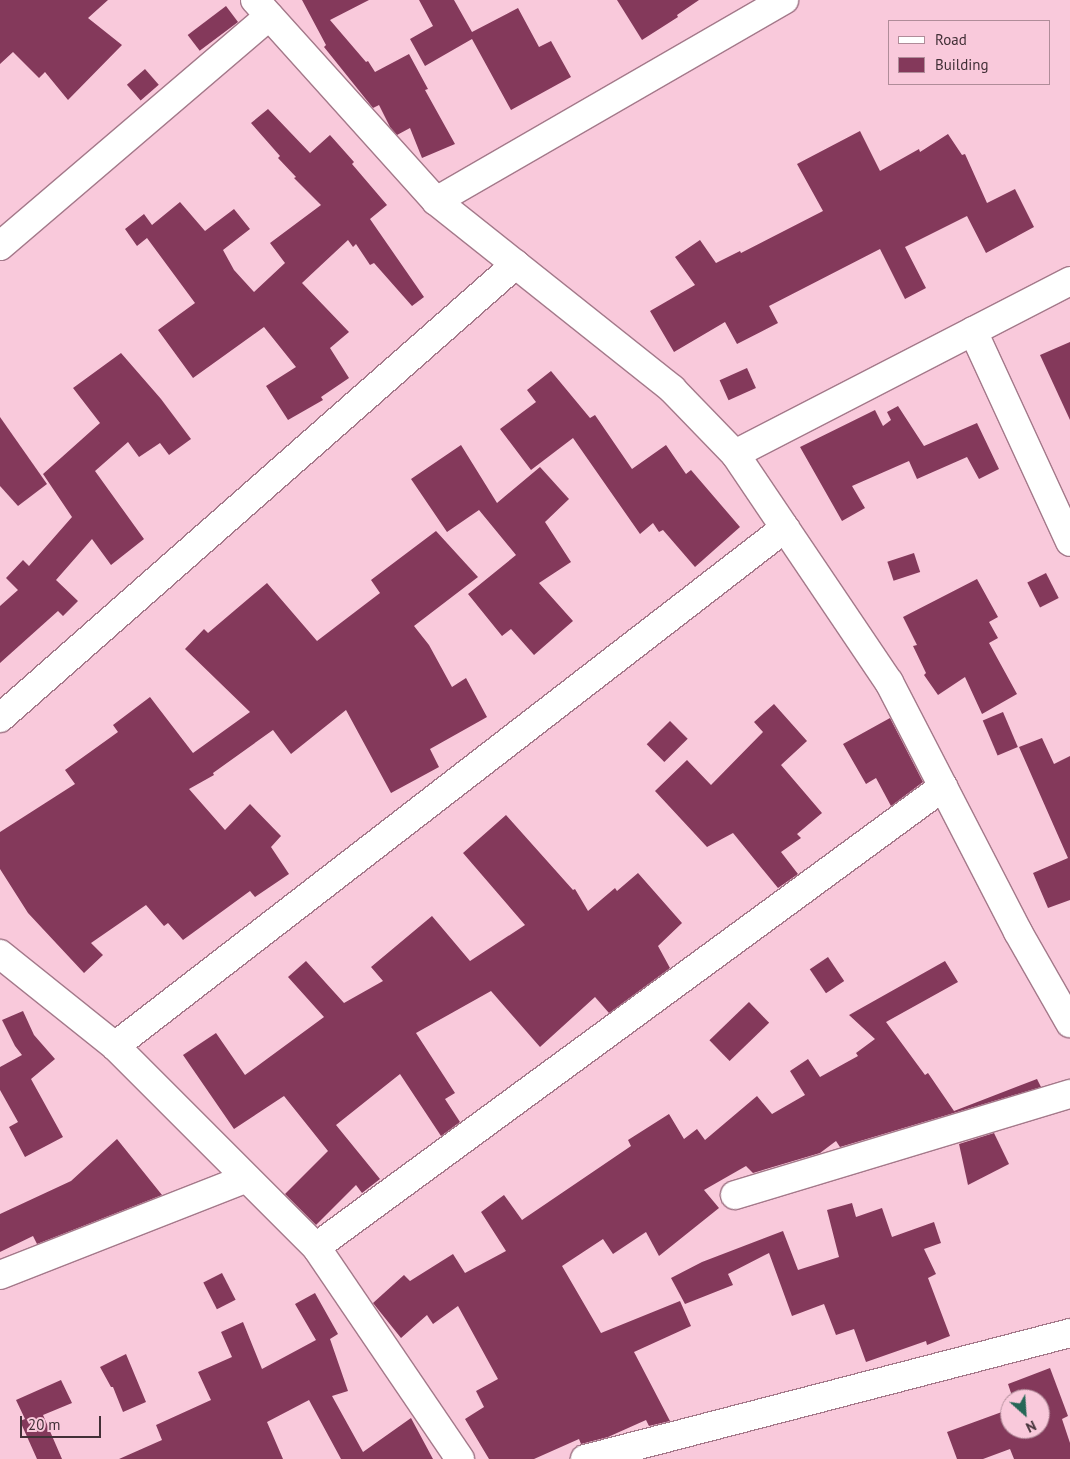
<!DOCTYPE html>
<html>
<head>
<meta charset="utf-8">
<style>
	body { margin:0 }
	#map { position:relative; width:1070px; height:1459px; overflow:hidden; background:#f9c9db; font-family:"PT Sans",sans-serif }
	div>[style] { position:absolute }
	.building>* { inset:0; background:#84395b; transform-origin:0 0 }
	.roads { filter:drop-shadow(1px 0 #a4798a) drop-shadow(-1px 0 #a4798a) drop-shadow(0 1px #a4798a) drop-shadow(0 -1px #a4798a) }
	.minor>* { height:28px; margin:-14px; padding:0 14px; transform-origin:14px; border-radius:14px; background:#fff }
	span { translate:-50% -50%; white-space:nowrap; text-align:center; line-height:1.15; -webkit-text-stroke:5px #f9c9db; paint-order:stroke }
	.legend { position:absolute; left:888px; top:20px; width:162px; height:65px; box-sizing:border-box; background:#f9c9db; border:1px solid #b08c99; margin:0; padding:6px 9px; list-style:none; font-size:15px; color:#423037 }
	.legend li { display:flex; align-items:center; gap:10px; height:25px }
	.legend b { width:25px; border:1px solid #b08c99 }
	.north { position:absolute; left:1000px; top:1389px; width:50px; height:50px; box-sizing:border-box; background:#f9c9db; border:1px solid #b08c99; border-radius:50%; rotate:154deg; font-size:14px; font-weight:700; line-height:20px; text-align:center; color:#423037 }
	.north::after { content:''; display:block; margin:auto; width:18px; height:22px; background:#266757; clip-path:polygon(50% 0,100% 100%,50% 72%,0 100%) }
	.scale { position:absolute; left:20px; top:1416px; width:81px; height:22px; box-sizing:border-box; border:2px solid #423037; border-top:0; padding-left:6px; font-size:15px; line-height:18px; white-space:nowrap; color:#423037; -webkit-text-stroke:4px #f9c9db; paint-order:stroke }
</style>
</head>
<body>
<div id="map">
	<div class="building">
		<div style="clip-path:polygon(0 0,108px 0,88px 18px,122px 45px,68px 100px,45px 72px,39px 78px,13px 52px,0 64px)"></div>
		<div style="clip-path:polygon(302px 0,369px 0,330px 20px,366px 62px,368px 61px,375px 72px,409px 54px,428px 89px,425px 90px,455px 144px,422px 158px,410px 128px,397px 135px,390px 127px,379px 105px,373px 108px,324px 47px,326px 45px)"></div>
		<div style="clip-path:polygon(419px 0,454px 0,472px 32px,518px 8px,539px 47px,551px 41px,571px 77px,511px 110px,472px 39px,425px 66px,410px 39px,433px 26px)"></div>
		<div style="clip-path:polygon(617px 0,699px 0,677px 15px,678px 17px,642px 40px)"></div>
		<div style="left:226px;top:6px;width:20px;height:48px;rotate:53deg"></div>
		<div style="left:145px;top:69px;width:21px;height:24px;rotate:49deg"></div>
		<div style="clip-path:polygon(268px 109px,310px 153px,330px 135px,354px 162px,352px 164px,387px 205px,370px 219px,424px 297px,412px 306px,374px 263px,370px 265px,356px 244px,353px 247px,348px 240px,302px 283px,349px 332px,330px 348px,349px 378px,321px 397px,323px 400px,288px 420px,266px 386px,296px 367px,264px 327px,193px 378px,158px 330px,195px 303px,147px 238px,137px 246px,125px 229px,144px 214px,152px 225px,180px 202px,205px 231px,234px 209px,250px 229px,223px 250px,234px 270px,254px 292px,285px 263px,270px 243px,321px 205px,294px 178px,296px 177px,278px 158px,280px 156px,251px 123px)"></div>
		<div style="clip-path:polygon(860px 131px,880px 171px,919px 149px,920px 152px,948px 134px,962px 155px,965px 154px,987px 203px,1015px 189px,1034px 227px,986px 253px,967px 216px,905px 247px,926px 288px,905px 299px,880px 249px,769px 306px,778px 323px,737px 344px,725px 322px,674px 352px,650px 311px,695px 285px,675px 257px,700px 240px,716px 263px,740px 251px,741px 253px,823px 211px,797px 164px)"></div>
		<div style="clip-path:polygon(1070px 342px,1070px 420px,1040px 355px)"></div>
		<div style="clip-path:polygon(121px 353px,161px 399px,191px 439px,169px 455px,160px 443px,139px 457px,128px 442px,95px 471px,144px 539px,111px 565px,92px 539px,56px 580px,78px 601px,63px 616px,58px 611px,0 663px,0 606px,18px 590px,6px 578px,23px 560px,29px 566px,72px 517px,43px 474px,100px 423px,73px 388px)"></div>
		<div style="left:747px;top:368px;width:22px;height:30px;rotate:66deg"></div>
		<div style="clip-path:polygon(551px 371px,590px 418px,595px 415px,632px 469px,666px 445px,686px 474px,691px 470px,740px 527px,695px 567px,663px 530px,659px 532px,653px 523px,640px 534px,573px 438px,531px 470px,500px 429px,536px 402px,527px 390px)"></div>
		<div style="clip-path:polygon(898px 406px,924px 446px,977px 423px,999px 469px,979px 479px,967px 457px,917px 479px,909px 461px,852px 486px,865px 508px,842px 521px,800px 447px,875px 410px,883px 426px,891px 420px,887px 412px)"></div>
		<div style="clip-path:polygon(0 417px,47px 484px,18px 506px,0 486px)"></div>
		<div style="clip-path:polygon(461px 445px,497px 503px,540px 467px,569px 499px,545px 522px,571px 562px,539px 583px,573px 621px,534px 655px,511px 629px,502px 636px,468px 594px,516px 555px,479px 510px,447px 532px,411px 479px)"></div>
		<div style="clip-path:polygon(436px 531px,478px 577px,414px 626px,429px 645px,452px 687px,466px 678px,487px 717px,430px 749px,439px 767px,391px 793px,346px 710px,291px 754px,273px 730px,213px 773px,214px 775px,189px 789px,225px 830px,250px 804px,281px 836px,271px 847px,289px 874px,255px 897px,250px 891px,183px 940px,168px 923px,164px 926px,146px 905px,91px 943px,103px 955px,84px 973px,28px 913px,0 869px,0 832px,75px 784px,65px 770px,118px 732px,113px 725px,150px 697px,193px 753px,250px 712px,185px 649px,204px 629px,208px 633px,267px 583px,317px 641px,380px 593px,371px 580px)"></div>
		<div style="left:914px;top:553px;width:20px;height:28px;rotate:72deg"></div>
		<div style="left:1046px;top:573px;width:28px;height:21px;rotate:63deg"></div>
		<div style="clip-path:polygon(977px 579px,998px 617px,989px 622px,998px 638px,989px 643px,1017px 694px,982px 714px,965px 677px,938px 695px,924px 675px,926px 673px,913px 646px,917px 645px,903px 617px)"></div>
		<div style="clip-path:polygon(774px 704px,807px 741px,781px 765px,822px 813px,797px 834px,801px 838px,781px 852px,798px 874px,778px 888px,733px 833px,707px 847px,655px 791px,687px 760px,711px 785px,763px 732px,754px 722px)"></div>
		<div style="left:1003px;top:712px;width:38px;height:22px;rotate:67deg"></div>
		<div style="clip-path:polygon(890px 718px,923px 782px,891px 806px,876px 778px,866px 784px,843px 744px)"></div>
		<div style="left:670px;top:721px;width:25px;height:33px;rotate:45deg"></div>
		<div style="clip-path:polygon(1042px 738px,1054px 764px,1070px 756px,1070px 900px,1048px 908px,1033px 873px,1068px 858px,1019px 747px)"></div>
		<div style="clip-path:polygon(506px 815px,573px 890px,575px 889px,588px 911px,615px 888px,617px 891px,638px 873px,682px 923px,658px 946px,670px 968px,609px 1013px,595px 997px,540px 1047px,491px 991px,416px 1033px,455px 1093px,445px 1099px,460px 1122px,441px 1136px,400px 1074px,336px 1125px,380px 1179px,362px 1193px,356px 1185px,316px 1225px,285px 1194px,328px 1151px,284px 1096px,234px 1129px,183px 1055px,216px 1033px,245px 1075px,324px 1017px,288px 977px,306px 961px,344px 1003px,383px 981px,371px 967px,432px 916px,470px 961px,525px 925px,463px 853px)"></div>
		<div style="left:828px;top:957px;width:29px;height:22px;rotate:56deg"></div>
		<div style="clip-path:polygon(945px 961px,958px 982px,886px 1022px,925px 1075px,928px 1073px,954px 1111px,1037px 1079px,1041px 1087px,840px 1147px,836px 1141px,820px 1153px,753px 1173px,746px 1166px,704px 1190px,719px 1208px,659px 1256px,646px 1232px,613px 1254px,603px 1239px,562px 1266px,601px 1333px,680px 1301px,691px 1326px,634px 1352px,670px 1421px,649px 1426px,646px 1420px,608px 1437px,581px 1444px,579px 1439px,534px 1459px,489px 1459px,465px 1419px,484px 1407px,476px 1391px,498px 1379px,458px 1306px,433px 1324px,427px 1315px,401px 1338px,373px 1303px,404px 1275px,410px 1281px,453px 1254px,465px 1273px,506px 1251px,481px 1212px,504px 1195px,522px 1220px,631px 1146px,628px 1140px,669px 1114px,684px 1139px,697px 1129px,705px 1140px,757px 1096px,772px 1114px,805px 1095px,790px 1071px,808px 1059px,820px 1077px,858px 1056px,856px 1053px,875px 1039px,849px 1015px)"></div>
		<div style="left:749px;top:1002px;width:29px;height:55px;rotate:46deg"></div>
		<div style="clip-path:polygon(23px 1011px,34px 1035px,55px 1059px,31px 1079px,63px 1137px,25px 1157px,9px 1127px,18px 1122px,0 1090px,0 1067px,22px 1055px,15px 1046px,2px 1020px)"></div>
		<div style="clip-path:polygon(994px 1133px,1009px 1164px,968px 1185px,959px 1144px)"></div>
		<div style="clip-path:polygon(117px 1139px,162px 1195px,37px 1244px,33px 1236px,0 1252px,0 1214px,71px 1181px)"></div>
		<div style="clip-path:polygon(852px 1203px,856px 1217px,882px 1208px,892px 1237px,934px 1222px,941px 1243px,924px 1249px,936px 1274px,928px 1278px,950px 1336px,927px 1345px,926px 1341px,866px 1362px,854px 1329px,836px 1335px,824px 1304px,792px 1316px,769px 1253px,728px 1274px,733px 1285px,685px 1304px,671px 1278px,702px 1262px,783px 1231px,798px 1270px,839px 1257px,827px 1210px)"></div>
		<div style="left:222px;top:1273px;width:30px;height:21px;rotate:63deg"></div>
		<div style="clip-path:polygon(315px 1293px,338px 1334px,330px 1339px,348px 1391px,332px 1396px,363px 1452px,411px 1418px,433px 1459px,341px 1459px,309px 1400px,267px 1422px,283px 1459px,119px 1459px,162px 1440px,156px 1425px,211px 1400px,198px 1372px,232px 1357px,221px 1332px,243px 1322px,262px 1369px,316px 1340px,295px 1304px)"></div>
		<div style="clip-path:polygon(126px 1354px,146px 1402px,123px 1412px,113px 1387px,111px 1387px,100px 1367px)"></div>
		<div style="clip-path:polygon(1050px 1368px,1068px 1416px,1062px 1419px,1070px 1443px,1070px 1459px,1014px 1459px,1010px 1449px,983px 1459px,957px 1459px,947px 1432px,1010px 1409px,1010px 1429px,1040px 1429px,1040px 1399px,1013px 1399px,1008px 1384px)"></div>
		<div style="clip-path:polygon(61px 1380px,72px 1403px,43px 1415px,62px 1459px,37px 1459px,20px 1421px,25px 1419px,16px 1400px)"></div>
	</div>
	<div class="roads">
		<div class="minor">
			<div style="left:255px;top:0;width:270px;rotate:48deg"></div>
			<div style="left:436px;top:201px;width:302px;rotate:38.5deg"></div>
			<div style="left:672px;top:389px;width:91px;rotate:45.9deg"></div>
			<div style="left:735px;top:454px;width:275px;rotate:56deg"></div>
			<div style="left:889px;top:682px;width:281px;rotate:62.7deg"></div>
			<div style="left:1018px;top:932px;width:105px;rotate:60.3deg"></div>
			<div style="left:436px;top:201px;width:402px;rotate:-30deg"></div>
			<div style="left:0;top:246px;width:354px;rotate:-40.5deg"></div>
			<div style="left:973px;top:331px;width:232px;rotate:65.3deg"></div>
			<div style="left:735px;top:454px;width:377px;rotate:-27.3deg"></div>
			<div style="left:0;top:718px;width:687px;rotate:-41.34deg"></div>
			<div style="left:0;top:954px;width:147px;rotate:38.7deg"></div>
			<div style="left:115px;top:1046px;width:284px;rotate:45deg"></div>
			<div style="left:316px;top:1247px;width:256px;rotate:55.8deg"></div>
			<div style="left:115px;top:1046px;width:847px;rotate:-37.71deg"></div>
			<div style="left:735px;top:1195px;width:350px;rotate:-16.8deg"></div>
			<div style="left:316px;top:1247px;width:778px;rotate:-36.27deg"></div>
			<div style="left:0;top:1275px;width:265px;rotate:-21.4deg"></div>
			<div style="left:585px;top:1459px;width:501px;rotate:-14.56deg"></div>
		</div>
	</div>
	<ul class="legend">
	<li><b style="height:6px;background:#fff"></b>Road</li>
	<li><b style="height:14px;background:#84395b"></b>Building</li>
	</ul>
	<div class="north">N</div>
	<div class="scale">20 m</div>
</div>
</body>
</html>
